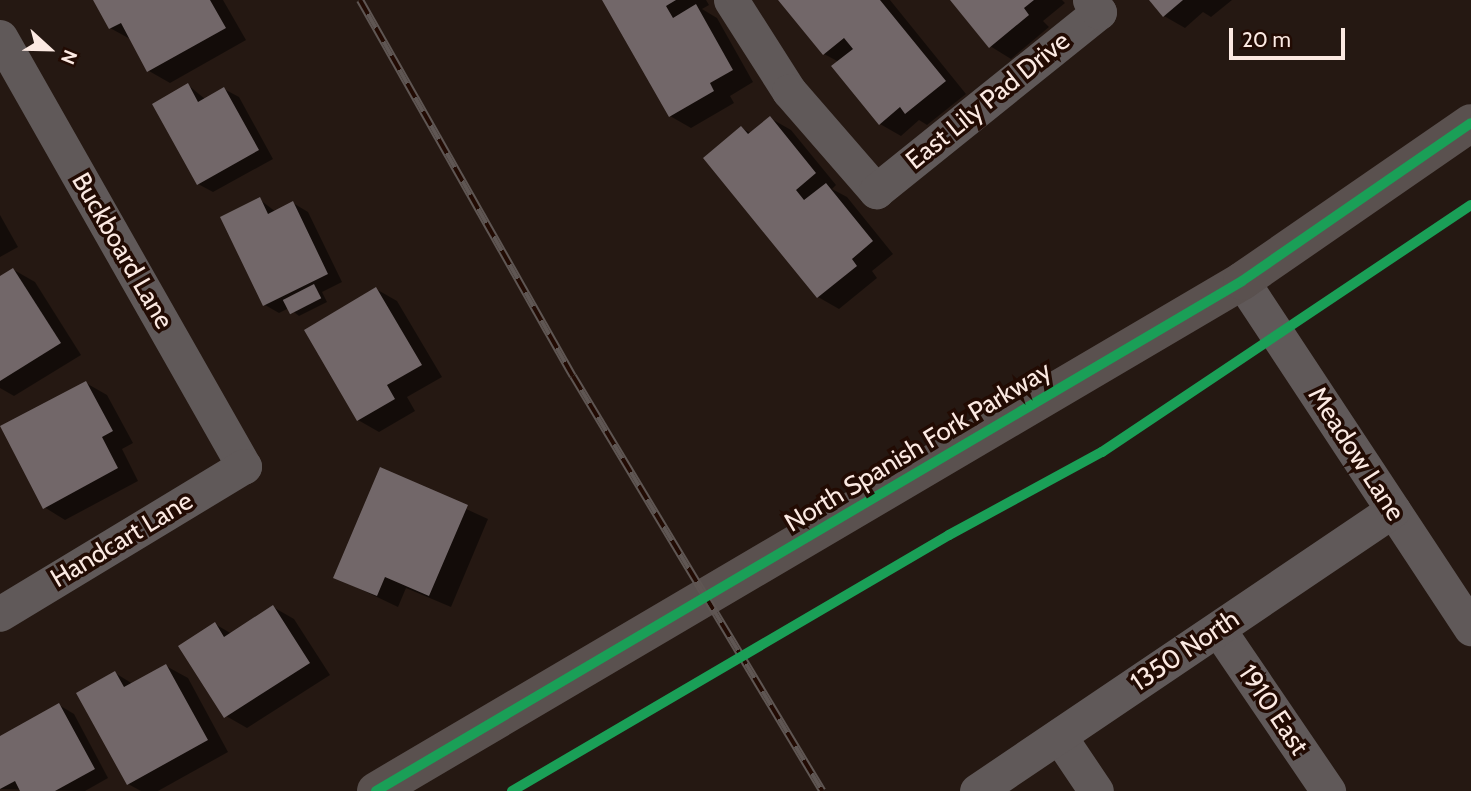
<!DOCTYPE html>
<html>
<head>
<meta charset="utf-8">
<style>
	body { margin:0 }
	#map { position:relative; width:1471px; height:791px; overflow:hidden; background:#251812; font-family:Cabin,sans-serif }
	div>[style] { position:absolute }
	.shadow>* { inset:0; background:#0007 }
	.building>* { inset:0; background:#726769; transform-origin:0 0 }
	.street>* { height:35px; margin:-17.5px; padding:0 17.5px; transform-origin:17.5px; border-radius:17.5px; background:#605959 }
	.secondary>* { height:38px; margin:-19px; padding:0 19px; transform-origin:19px; border-radius:19px; background:#5a514f }
	.rail>* { height:8px; margin-top:-4px; transform-origin:0; background:repeating-linear-gradient(90deg,#220b03 0 16px,#5f5653 0 32px); box-sizing:border-box; border-block:2px solid #5f5653 }
	.cycleway>* { height:10px; margin:-5px; padding:0 5px; transform-origin:5px; border-radius:5px; background:#1a9f57 }
	span { translate:-50% -50%; white-space:nowrap; text-align:center; line-height:1.15; -webkit-text-stroke:7px #220b03; paint-order:stroke }
	.street-label { font-size:26px; color:#fbe9e2 }
	.north { position:absolute; left:14px; top:14px; width:70px; height:70px; -webkit-text-stroke:5px #220b03; paint-order:stroke; rotate:112deg; font-size:19px; font-weight:700; line-height:28px; text-align:center; color:#fbe9e2 }
	.north::after { content:''; display:block; margin:auto; width:24px; height:32px; background:#fbe9e2; clip-path:polygon(50% 0,100% 100%,50% 72%,0 100%) }
	.scale { position:absolute; left:1229px; top:28px; width:116px; height:32px; box-sizing:border-box; border:4px solid #fbe9e2; border-top:0; padding-left:9px; font-size:21px; line-height:24px; white-space:nowrap; color:#fbe9e2; -webkit-text-stroke:5px #220b03; paint-order:stroke }
</style>
</head>
<body>
<div id="map">
	<div class="shadow">
		<div style="clip-path:polygon(95px 0,223px 0,246px 40px,170px 83px,149px 71px,132px 40px,110px 28px)"></div>
		<div style="clip-path:polygon(604px 0,706px 0,709px 5px,702px 9px,717px 18px,753px 82px,730px 96px,734px 103px,691px 128px,670px 116px)"></div>
		<div style="clip-path:polygon(781px 0,890px 0,966px 94px,927px 125px,919px 120px,901px 136px,880px 124px,839px 62px,824px 54px)"></div>
		<div style="clip-path:polygon(952px 0,1062px 0,1065px 3px,1043px 21px,1049px 27px,1011px 59px,990px 46px)"></div>
		<div style="clip-path:polygon(1151px 0,1232px 0,1211px 17px,1203px 12px,1185px 28px,1164px 16px)"></div>
		<div style="clip-path:polygon(188px 85px,205px 99px,224px 89px,239px 97px,273px 159px,213px 192px,198px 184px)"></div>
		<div style="clip-path:polygon(770px 118px,791px 130px,836px 185px,832px 189px,847px 197px,893px 254px,872px 271px,877px 278px,839px 309px,818px 297px,741px 128px,751px 133px)"></div>
		<div style="clip-path:polygon(259px 199px,276px 212px,293px 203px,308px 212px,342px 282px,322px 292px,327px 302px,299px 316px,289px 308px,279px 313px,265px 305px)"></div>
		<div style="clip-path:polygon(0 215px,18px 247px,0 257px)"></div>
		<div style="clip-path:polygon(14px 270px,35px 282px,81px 355px,14px 396px,0 388px,0 278px)"></div>
		<div style="clip-path:polygon(376px 289px,397px 301px,442px 377px,407px 397px,415px 411px,379px 432px,358px 420px)"></div>
		<div style="clip-path:polygon(86px 383px,107px 395px,133px 443px,122px 449px,138px 481px,65px 520px,44px 507px)"></div>
		<div style="clip-path:polygon(381px 470px,488px 519px,451px 607px,406px 588px,398px 607px,335px 577px)"></div>
		<div style="clip-path:polygon(273px 607px,294px 619px,330px 675px,247px 728px,226px 716px,215px 624px,232px 634px)"></div>
		<div style="clip-path:polygon(166px 666px,188px 678px,228px 752px,158px 791px,141px 791px,128px 784px,115px 673px,133px 684px)"></div>
		<div style="clip-path:polygon(59px 705px,74px 714px,108px 778px,85px 791px,0 789px,0 738px)"></div>
	</div>
	<div class="building">
		<div style="clip-path:polygon(93px 0,210px 0,226px 28px,147px 72px,121px 23px,109px 29px)"></div>
		<div style="clip-path:polygon(602px 0,676px 0,666px 6px,673px 18px,696px 4px,733px 70px,710px 83px,714px 91px,669px 117px)"></div>
		<div style="clip-path:polygon(778px 0,880px 0,946px 81px,905px 114px,900px 107px,879px 125px,831px 66px,853px 49px,844px 38px,823px 55px)"></div>
		<div style="clip-path:polygon(950px 0,1034px 0,1024px 8px,1029px 15px,989px 48px)"></div>
		<div style="clip-path:polygon(1149px 0,1183px 0,1163px 17px)"></div>
		<div style="clip-path:polygon(188px 83px,198px 102px,224px 87px,259px 150px,197px 185px,152px 104px)"></div>
		<div style="clip-path:polygon(770px 116px,816px 173px,796px 190px,804px 200px,826px 183px,873px 241px,852px 259px,857px 266px,817px 298px,703px 158px,741px 126px,748px 134px)"></div>
		<div style="clip-path:polygon(260px 197px,268px 214px,293px 201px,328px 274px,263px 306px,220px 217px)"></div>
		<div style="clip-path:polygon(13px 268px,61px 343px,0 381px,0 276px)"></div>
		<div style="left:314px;top:284px;width:16px;height:35px;rotate:63deg"></div>
		<div style="clip-path:polygon(376px 287px,422px 365px,387px 385px,395px 399px,357px 421px,304px 330px)"></div>
		<div style="clip-path:polygon(86px 381px,113px 431px,102px 437px,118px 468px,43px 509px,0 426px)"></div>
		<div style="clip-path:polygon(380px 467px,468px 505px,429px 596px,385px 577px,377px 596px,333px 578px)"></div>
		<div style="clip-path:polygon(273px 605px,310px 663px,224px 718px,178px 646px,215px 622px,224px 637px)"></div>
		<div style="clip-path:polygon(166px 664px,208px 740px,127px 785px,76px 693px,115px 671px,124px 687px)"></div>
		<div style="clip-path:polygon(59px 703px,95px 769px,55px 791px,20px 791px,15px 781px,0 789px,0 736px)"></div>
	</div>
	<div class="street">
		<div style="left:731px;top:0;width:108px;rotate:57.5deg"></div>
		<div style="left:789px;top:91px;width:133px;rotate:49deg"></div>
		<div style="left:876px;top:191px;width:286px;rotate:-38.8deg"></div>
		<div style="left:1099px;top:12px;width:15px;rotate:-127deg"></div>
		<div style="left:0;top:37px;width:494px;rotate:60.4deg"></div>
		<div style="left:244px;top:466px;width:285px;rotate:148.8deg"></div>
		<div style="left:1242px;top:281px;width:416px;rotate:56.6deg"></div>
		<div style="left:1218px;top:629px;width:196px;rotate:55.8deg"></div>
		<div style="left:1059px;top:736px;width:66px;rotate:56.1deg"></div>
		<div style="left:977px;top:791px;width:502px;rotate:-34.04deg"></div>
	</div>
	<div class="secondary">
		<div style="left:376px;top:791px;width:1005px;rotate:-30.49deg"></div>
		<div style="left:1242px;top:281px;width:278px;rotate:-34.6deg"></div>
	</div>
	<div class="rail">
		<div style="left:360px;top:0;width:432px;rotate:60.5deg"></div>
		<div style="left:573px;top:376px;width:484px;rotate:59deg"></div>
	</div>
	<div class="cycleway">
		<div style="left:376px;top:791px;width:1005px;rotate:-30.49deg"></div>
		<div style="left:1242px;top:281px;width:278px;rotate:-34.6deg"></div>
		<div style="left:512px;top:791px;width:506px;rotate:-30.36deg"></div>
		<div style="left:949px;top:535px;width:174px;rotate:-28.5deg"></div>
		<div style="left:1102px;top:452px;width:444px;rotate:-33.8deg"></div>
	</div>
	<div class="street-label">
		<span style="left:988px;top:101px;rotate:-39deg">East Lily Pad Drive</span>
		<span style="left:122px;top:251px;rotate:60deg">Buckboard Lane</span>
		<span style="left:918px;top:447px;rotate:-31deg">North Spanish Fork Parkway</span>
		<span style="left:1356px;top:454px;rotate:57deg">Meadow Lane</span>
		<span style="left:122px;top:540px;rotate:-31deg">Handcart Lane</span>
		<span style="left:1185px;top:651px;rotate:-34deg">1350 North</span>
		<span style="left:1273px;top:710px;rotate:56deg">1910 East</span>
	</div>
	<div class="north">N</div>
	<div class="scale">20 m</div>
</div>
</body>
</html>
